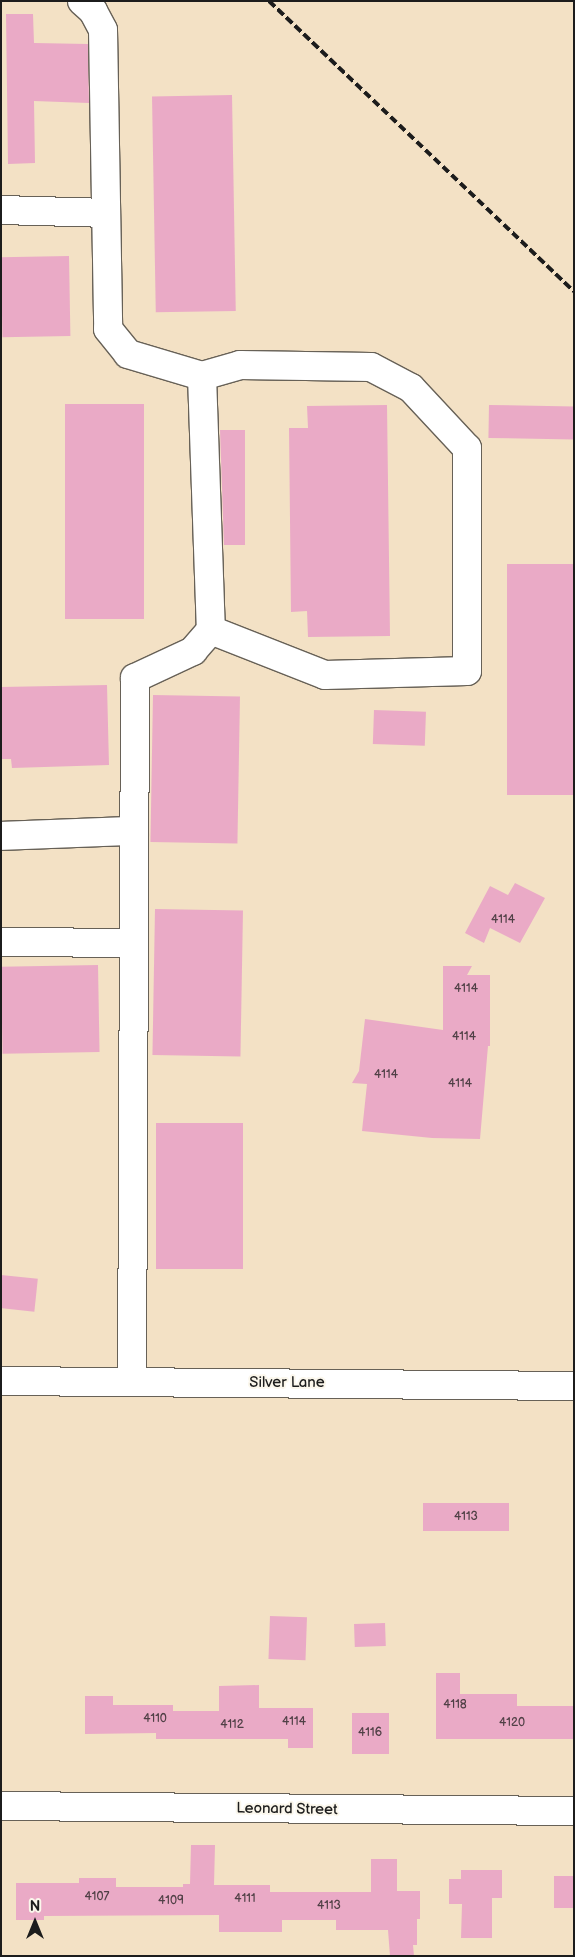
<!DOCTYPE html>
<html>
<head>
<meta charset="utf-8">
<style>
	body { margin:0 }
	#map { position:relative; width:575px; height:1957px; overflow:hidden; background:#f3e1c5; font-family:"Balsamiq Sans",sans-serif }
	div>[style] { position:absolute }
	.building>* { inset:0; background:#eaaac6; transform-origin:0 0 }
	.roads { filter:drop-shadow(1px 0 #676157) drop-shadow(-1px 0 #676157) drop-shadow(0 1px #676157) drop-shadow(0 -1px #676157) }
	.minor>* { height:28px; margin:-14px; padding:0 14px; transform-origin:14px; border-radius:14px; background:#fff }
	.rail>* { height:4px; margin-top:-2px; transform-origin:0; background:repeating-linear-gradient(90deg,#1c1c1c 0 8px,transparent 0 12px) }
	span { translate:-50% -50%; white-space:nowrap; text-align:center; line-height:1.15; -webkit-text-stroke:4px #fbf7ec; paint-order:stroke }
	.number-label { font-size:12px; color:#504046 }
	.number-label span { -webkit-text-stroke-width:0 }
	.street-label { font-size:15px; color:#1c1c1c }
	.frame { position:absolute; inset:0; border:2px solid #1c1c1c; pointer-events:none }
	.north { position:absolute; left:10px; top:1897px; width:50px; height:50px; -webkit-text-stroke:4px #fbf7ec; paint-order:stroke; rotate:0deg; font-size:14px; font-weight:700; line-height:20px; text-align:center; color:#1c1c1c }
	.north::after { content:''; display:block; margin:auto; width:18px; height:22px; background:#1c1c1c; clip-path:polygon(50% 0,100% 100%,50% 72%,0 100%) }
</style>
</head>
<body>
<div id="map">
	<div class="building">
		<div style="clip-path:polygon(6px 14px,33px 14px,34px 43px,88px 44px,89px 103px,34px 101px,35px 163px,8px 164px)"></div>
		<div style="left:232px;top:95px;width:216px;height:80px;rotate:89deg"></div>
		<div style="left:69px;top:256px;width:80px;height:68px;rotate:89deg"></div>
		<div style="left:65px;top:404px;width:79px;height:215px"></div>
		<div style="clip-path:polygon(387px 405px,390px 636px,308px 637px,307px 611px,291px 612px,289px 428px,308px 428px,307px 406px)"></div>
		<div style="left:489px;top:405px;width:85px;height:33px;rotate:1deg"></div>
		<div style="clip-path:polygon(220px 430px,245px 430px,245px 545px,224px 545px)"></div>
		<div style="left:507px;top:564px;width:67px;height:231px"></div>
		<div style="clip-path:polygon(107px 685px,109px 765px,12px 768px,11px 759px,1px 759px,1px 687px)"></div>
		<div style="left:153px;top:695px;width:87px;height:147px;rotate:1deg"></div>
		<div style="left:374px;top:710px;width:52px;height:34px;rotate:2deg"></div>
		<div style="clip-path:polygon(515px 883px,545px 898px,520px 943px,490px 928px,484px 943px,465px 933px,490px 886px,508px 895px)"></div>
		<div style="left:155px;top:909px;width:88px;height:146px;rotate:1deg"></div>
		<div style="left:98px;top:965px;width:87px;height:97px;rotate:89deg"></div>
		<div style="clip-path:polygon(443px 966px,472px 966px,467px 975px,490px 975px,490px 1046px,488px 1046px,480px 1139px,432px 1138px,362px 1131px,367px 1084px,352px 1083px,359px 1071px,365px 1019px,443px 1030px)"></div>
		<div style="left:243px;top:1123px;width:146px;height:87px;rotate:90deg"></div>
		<div style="left:1px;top:1275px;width:37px;height:33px;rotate:6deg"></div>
		<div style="left:423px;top:1503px;width:86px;height:28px"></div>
		<div style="left:270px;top:1616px;width:37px;height:43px;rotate:2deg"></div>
		<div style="left:385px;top:1623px;width:23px;height:31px;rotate:88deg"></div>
		<div style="clip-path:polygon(436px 1673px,460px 1673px,460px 1694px,517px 1694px,517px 1706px,574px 1706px,574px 1739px,436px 1739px)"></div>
		<div style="clip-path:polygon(259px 1685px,259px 1708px,313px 1708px,313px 1748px,288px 1748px,288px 1739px,156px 1739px,156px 1733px,85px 1734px,85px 1696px,113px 1696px,113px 1705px,173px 1705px,173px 1711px,219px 1711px,219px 1686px)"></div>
		<div style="left:352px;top:1713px;width:37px;height:41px"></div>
		<div style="clip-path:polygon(191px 1845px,215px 1845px,214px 1885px,270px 1885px,270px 1892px,371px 1892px,371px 1859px,397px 1859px,397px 1891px,420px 1891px,420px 1919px,417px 1919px,417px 1945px,413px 1945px,414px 1956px,390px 1956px,388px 1930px,336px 1930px,336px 1920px,282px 1920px,282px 1932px,219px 1932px,219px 1915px,44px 1916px,44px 1920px,16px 1920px,16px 1883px,79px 1883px,79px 1878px,116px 1878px,116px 1887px,183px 1887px,183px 1884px,190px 1884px)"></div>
		<div style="clip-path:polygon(461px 1870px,502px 1870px,502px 1898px,492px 1898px,492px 1938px,461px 1938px,462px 1904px,449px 1904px,449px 1879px,461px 1879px)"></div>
		<div style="left:554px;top:1876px;width:20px;height:32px"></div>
	</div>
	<div class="roads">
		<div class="minor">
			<div style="left:82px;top:1px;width:15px;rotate:42deg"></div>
			<div style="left:93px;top:11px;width:21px;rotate:62deg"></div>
			<div style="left:103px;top:30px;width:299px;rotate:89deg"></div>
			<div style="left:108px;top:329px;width:32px;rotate:51deg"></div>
			<div style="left:128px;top:354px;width:77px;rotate:16.6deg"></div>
			<div style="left:202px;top:376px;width:254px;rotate:88deg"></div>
			<div style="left:211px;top:630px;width:28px;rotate:131deg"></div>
			<div style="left:193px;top:651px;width:64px;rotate:155deg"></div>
			<div style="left:135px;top:678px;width:704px;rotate:90.24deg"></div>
			<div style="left:1px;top:210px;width:105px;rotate:1.6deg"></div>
			<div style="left:202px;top:376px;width:40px;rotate:-16deg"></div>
			<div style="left:240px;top:365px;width:131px;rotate:0.9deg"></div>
			<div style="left:371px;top:367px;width:45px;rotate:27.7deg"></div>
			<div style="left:411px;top:388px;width:82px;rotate:47deg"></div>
			<div style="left:467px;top:448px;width:223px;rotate:90deg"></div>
			<div style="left:467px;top:671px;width:142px;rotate:178.4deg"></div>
			<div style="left:325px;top:675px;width:123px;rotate:-158.5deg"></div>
			<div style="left:1px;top:836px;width:133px;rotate:-2.2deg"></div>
			<div style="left:1px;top:942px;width:132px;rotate:0.4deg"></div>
			<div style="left:1px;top:1381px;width:573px;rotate:0.5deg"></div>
			<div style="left:1px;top:1806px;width:573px;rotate:0.5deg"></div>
		</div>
	</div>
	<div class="rail">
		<div style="left:269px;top:1px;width:421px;rotate:43.6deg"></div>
	</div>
	<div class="number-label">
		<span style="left:503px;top:920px">4114</span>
		<span style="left:466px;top:989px">4114</span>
		<span style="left:464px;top:1037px">4114</span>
		<span style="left:386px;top:1075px">4114</span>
		<span style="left:460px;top:1084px">4114</span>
		<span style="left:466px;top:1517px">4113</span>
		<span style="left:455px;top:1705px">4118</span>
		<span style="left:155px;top:1719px">4110</span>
		<span style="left:294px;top:1722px">4114</span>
		<span style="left:512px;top:1723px">4120</span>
		<span style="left:232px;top:1725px">4112</span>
		<span style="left:370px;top:1733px">4116</span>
		<span style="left:97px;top:1897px">4107</span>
		<span style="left:245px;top:1899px">4111</span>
		<span style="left:171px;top:1901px">4109</span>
		<span style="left:329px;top:1906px">4113</span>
	</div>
	<div class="street-label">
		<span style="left:287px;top:1383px">Silver Lane</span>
		<span style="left:287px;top:1809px;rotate:1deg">Leonard Street</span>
	</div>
	<div class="frame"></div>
	<div class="north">N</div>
</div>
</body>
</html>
